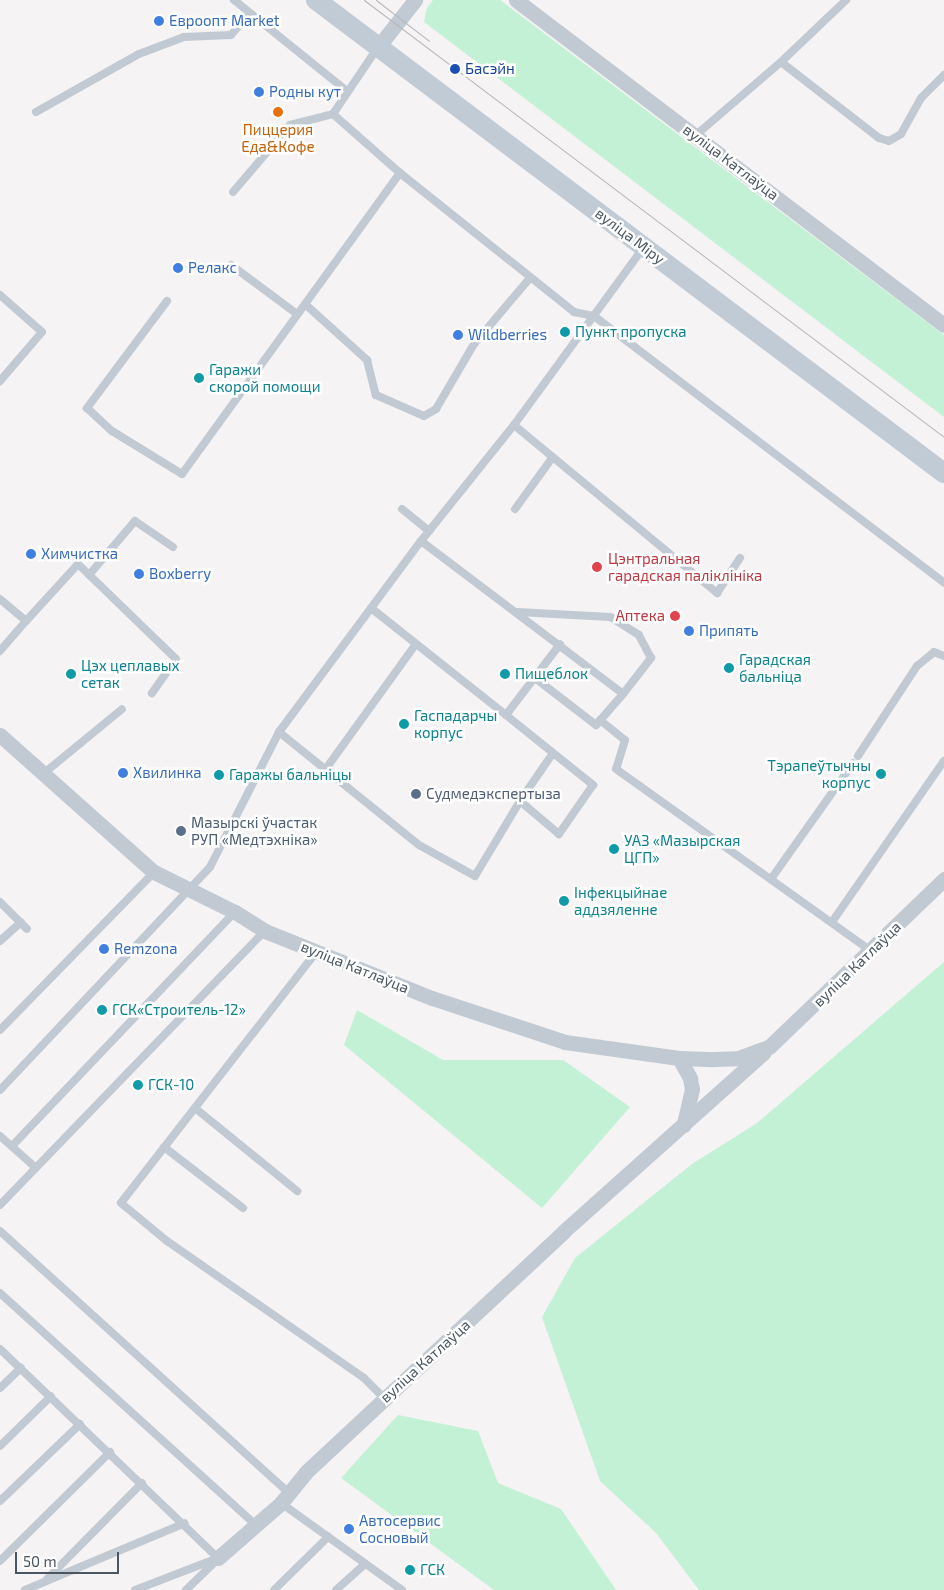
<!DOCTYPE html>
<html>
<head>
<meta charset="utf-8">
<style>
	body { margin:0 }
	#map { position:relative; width:944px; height:1590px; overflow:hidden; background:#f5f3f3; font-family:"Exo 2",sans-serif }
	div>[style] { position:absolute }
	.green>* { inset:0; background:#c3f1d5 }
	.service>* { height:8px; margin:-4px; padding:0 4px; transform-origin:4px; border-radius:4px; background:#c1cad2 }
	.minor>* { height:15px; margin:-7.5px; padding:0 7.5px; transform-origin:7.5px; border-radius:7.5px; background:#c1cad2 }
	.secondary>* { height:20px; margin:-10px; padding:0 10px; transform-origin:10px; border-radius:10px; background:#c1cbd6 }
	.tram>* { height:1px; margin:-0.5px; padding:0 0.5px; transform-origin:0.5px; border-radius:0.5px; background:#b5b8bd }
	.dots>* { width:14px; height:14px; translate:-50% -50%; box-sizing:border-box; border:2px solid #fff; border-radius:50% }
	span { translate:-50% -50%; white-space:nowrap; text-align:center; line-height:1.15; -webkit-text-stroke:5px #fff; paint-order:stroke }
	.shop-label { font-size:15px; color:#366cbe }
	.left { translate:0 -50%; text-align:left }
	.transit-label { font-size:15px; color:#164399 }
	.food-label { font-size:15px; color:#c56008 }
	.street-label { font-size:15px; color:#4a5661 }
	.culture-label { font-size:15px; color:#0d838f }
	.right { translate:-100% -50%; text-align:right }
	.health-label { font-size:15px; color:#be3a42 }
	.service-label { font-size:15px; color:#4e5e75 }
	.scale { position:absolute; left:15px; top:1552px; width:104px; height:22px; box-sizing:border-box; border:2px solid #4a5661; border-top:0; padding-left:6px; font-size:15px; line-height:18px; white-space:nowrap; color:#4a5661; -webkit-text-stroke:4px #fff; paint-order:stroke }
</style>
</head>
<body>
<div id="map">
	<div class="green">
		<div style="clip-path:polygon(433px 0,500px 0,944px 335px,944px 417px,424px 22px,427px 8px)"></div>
		<div style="clip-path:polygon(944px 962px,944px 1590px,699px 1590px,656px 1533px,600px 1481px,542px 1317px,575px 1258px,692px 1164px,757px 1123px)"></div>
		<div style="clip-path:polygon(357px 1010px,443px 1060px,563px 1060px,630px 1107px,542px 1208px,344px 1045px)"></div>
		<div style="clip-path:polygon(398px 1415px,478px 1431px,498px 1483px,561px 1509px,616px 1590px,494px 1590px,341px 1478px)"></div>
	</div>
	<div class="service">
		<div style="left:234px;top:0;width:146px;rotate:38.9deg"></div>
		<div style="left:781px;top:62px;width:124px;rotate:37.8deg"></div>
		<div style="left:879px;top:138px;width:10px;rotate:17deg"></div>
		<div style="left:889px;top:141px;width:14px;rotate:-30deg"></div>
		<div style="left:901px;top:134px;width:41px;rotate:-60.9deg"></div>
		<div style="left:921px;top:98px;width:33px;rotate:-45deg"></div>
		<div style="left:36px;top:112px;width:118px;rotate:-29.4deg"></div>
		<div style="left:139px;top:54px;width:48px;rotate:-20.7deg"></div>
		<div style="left:184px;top:37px;width:47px;rotate:-2.4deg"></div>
		<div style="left:231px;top:35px;width:28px;rotate:-49deg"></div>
		<div style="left:696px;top:135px;width:112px;rotate:-40.7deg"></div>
		<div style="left:781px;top:62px;width:90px;rotate:-43.6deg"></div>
		<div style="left:400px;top:173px;width:223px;rotate:38.6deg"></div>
		<div style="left:574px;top:312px;width:20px;rotate:11deg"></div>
		<div style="left:594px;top:316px;width:440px;rotate:37.3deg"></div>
		<div style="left:233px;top:192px;width:88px;rotate:-49.6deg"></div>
		<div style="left:290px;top:125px;width:44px;rotate:-14.3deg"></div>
		<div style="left:231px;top:265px;width:82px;rotate:36.6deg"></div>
		<div style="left:0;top:295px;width:56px;rotate:41.4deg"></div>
		<div style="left:42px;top:332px;width:65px;rotate:130.6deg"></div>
		<div style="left:167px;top:301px;width:134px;rotate:126.8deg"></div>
		<div style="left:87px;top:408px;width:34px;rotate:43deg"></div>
		<div style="left:112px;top:431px;width:82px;rotate:31.6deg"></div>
		<div style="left:182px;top:474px;width:372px;rotate:-54.1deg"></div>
		<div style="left:400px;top:173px;width:89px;rotate:-138.6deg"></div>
		<div style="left:333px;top:114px;width:81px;rotate:-56.1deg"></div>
		<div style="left:305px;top:304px;width:84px;rotate:42.1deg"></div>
		<div style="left:367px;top:360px;width:36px;rotate:76deg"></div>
		<div style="left:376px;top:395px;width:52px;rotate:23.6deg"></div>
		<div style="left:424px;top:416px;width:14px;rotate:-30deg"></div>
		<div style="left:436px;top:409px;width:75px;rotate:-59.7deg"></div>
		<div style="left:474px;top:344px;width:87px;rotate:-49.7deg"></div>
		<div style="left:514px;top:425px;width:264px;rotate:39.6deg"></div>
		<div style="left:717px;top:593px;width:42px;rotate:-56.7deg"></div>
		<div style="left:402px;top:509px;width:35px;rotate:39deg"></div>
		<div style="left:515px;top:509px;width:63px;rotate:-54deg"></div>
		<div style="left:421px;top:541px;width:253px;rotate:37.1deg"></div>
		<div style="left:623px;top:694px;width:46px;rotate:-52.1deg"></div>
		<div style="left:651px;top:658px;width:26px;rotate:-118deg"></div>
		<div style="left:639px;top:635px;width:34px;rotate:-148deg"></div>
		<div style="left:610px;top:617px;width:93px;rotate:-176.9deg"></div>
		<div style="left:89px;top:575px;width:71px;rotate:-49.6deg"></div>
		<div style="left:135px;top:521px;width:46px;rotate:34.4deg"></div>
		<div style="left:0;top:599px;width:34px;rotate:40deg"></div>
		<div style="left:26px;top:621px;width:40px;rotate:131deg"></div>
		<div style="left:371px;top:608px;width:172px;rotate:38.4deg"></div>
		<div style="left:506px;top:715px;width:89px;rotate:-52.7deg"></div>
		<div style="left:26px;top:621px;width:77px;rotate:-47.6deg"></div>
		<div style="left:78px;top:564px;width:136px;rotate:44.1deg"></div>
		<div style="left:176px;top:659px;width:42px;rotate:125.2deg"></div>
		<div style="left:535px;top:678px;width:77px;rotate:37.6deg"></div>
		<div style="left:596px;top:725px;width:41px;rotate:-48.9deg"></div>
		<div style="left:506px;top:715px;width:112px;rotate:38.8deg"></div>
		<div style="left:593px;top:785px;width:60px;rotate:124.8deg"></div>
		<div style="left:559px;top:834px;width:51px;rotate:-139.8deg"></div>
		<div style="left:600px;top:720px;width:32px;rotate:39deg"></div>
		<div style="left:625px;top:740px;width:30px;rotate:107deg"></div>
		<div style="left:616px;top:769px;width:312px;rotate:35.5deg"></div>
		<div style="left:279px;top:732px;width:180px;rotate:38.9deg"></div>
		<div style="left:419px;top:845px;width:64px;rotate:29deg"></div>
		<div style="left:475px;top:876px;width:87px;rotate:-59deg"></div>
		<div style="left:520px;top:801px;width:58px;rotate:-55.5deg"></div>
		<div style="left:858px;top:756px;width:108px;rotate:-56.8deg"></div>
		<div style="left:917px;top:666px;width:22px;rotate:-39deg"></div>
		<div style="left:934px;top:652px;width:11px;rotate:22deg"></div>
		<div style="left:325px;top:770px;width:155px;rotate:-54.2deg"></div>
		<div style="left:43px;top:774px;width:102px;rotate:-39.4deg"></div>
		<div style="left:771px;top:879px;width:142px;rotate:-54.7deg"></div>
		<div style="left:0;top:902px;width:38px;rotate:45deg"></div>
		<div style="left:832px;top:922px;width:196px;rotate:-55.2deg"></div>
		<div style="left:0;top:941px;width:28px;rotate:-42deg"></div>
		<div style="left:317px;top:951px;width:319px;rotate:127.9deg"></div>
		<div style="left:121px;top:1203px;width:60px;rotate:39.6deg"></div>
		<div style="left:167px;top:1241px;width:240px;rotate:34.8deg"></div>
		<div style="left:364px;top:1378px;width:28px;rotate:45deg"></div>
		<div style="left:0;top:1030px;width:221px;rotate:-45.7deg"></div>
		<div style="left:0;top:1090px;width:306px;rotate:-46.7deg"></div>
		<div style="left:210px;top:867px;width:152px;rotate:-62.9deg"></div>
		<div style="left:279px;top:732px;width:238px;rotate:-53.4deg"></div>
		<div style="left:421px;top:541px;width:149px;rotate:-51.3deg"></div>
		<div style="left:514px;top:425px;width:219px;rotate:-53.9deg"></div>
		<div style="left:195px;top:1108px;width:132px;rotate:39.1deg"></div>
		<div style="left:0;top:1136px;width:48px;rotate:41.6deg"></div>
		<div style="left:12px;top:1146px;width:323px;rotate:-46.4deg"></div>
		<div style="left:164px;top:1147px;width:100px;rotate:37.7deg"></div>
		<div style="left:0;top:1205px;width:381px;rotate:-46deg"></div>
		<div style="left:0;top:1231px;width:390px;rotate:42.2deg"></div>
		<div style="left:0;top:1293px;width:345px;rotate:42.2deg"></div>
		<div style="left:0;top:1349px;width:302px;rotate:43.8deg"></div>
		<div style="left:0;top:1388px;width:29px;rotate:-44deg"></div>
		<div style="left:0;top:1446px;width:71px;rotate:-44.4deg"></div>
		<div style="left:0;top:1501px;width:111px;rotate:-43.9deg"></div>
		<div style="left:281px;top:1503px;width:149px;rotate:35.7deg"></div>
		<div style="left:0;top:1561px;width:155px;rotate:-44.7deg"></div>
		<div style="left:47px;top:1579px;width:135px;rotate:-45.3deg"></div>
		<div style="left:25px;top:1590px;width:173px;rotate:-22.7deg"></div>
		<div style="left:135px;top:1590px;width:89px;rotate:-21.1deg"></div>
		<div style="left:186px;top:1590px;width:40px;rotate:-44deg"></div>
		<div style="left:274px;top:1590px;width:76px;rotate:-44.5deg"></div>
		<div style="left:336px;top:1590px;width:39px;rotate:-42deg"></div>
	</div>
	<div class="minor">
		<div style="left:516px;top:0;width:537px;rotate:37.21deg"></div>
		<div style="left:378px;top:47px;width:60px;rotate:-51.8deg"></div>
		<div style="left:0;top:735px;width:206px;rotate:41.7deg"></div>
		<div style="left:154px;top:872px;width:90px;rotate:26.3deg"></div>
		<div style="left:235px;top:912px;width:36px;rotate:32deg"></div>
		<div style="left:265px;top:931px;width:180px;rotate:21.9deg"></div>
		<div style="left:432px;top:998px;width:140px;rotate:18.3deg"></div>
		<div style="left:565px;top:1042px;width:115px;rotate:8deg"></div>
		<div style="left:679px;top:1058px;width:35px;rotate:2deg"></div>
		<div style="left:714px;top:1059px;width:24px;rotate:-2deg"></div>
		<div style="left:738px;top:1058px;width:33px;rotate:-20deg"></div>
		<div style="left:769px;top:1047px;width:243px;rotate:-43.8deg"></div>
		<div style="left:679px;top:1058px;width:23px;rotate:61deg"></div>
		<div style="left:690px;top:1078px;width:11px;rotate:80deg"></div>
		<div style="left:692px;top:1089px;width:37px;rotate:103deg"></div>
		<div style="left:218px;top:1558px;width:84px;rotate:-41.1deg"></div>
		<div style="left:281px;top:1503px;width:40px;rotate:-51deg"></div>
		<div style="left:306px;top:1472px;width:353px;rotate:-43deg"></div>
		<div style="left:564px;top:1231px;width:268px;rotate:-41.8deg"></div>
	</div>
	<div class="secondary">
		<div style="left:316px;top:0;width:786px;rotate:36.99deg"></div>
	</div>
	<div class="tram">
		<div style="left:364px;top:0;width:726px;rotate:37deg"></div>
		<div style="left:376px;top:0;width:67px;rotate:37.7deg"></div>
	</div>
	<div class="dots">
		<div style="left:159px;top:21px;background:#3f7fe0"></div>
		<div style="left:455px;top:69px;background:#1a4fb4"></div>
		<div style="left:259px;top:92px;background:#3f7fe0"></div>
		<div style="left:278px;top:112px;background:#e8710a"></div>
		<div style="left:178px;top:268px;background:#3f7fe0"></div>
		<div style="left:565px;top:332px;background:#0f9aa8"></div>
		<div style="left:458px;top:335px;background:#3f7fe0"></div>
		<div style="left:199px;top:378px;background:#0f9aa8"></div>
		<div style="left:31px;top:554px;background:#3f7fe0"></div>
		<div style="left:597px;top:567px;background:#e0444e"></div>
		<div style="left:139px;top:574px;background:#3f7fe0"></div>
		<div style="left:675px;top:616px;background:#e0444e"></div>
		<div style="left:689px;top:631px;background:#3f7fe0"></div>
		<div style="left:729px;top:668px;background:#0f9aa8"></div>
		<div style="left:71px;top:674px;background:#0f9aa8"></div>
		<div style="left:505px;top:674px;background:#0f9aa8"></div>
		<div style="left:404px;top:724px;background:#0f9aa8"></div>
		<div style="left:123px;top:773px;background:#3f7fe0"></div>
		<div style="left:881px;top:774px;background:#0f9aa8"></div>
		<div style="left:219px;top:775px;background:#0f9aa8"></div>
		<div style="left:416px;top:794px;background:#5c6f8a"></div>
		<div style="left:181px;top:831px;background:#5c6f8a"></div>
		<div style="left:614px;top:849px;background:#0f9aa8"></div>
		<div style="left:564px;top:901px;background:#0f9aa8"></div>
		<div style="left:104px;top:949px;background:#3f7fe0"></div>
		<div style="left:102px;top:1010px;background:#0f9aa8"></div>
		<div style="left:138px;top:1085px;background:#0f9aa8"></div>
		<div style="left:349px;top:1529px;background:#3f7fe0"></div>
		<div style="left:410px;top:1570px;background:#0f9aa8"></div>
	</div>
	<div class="shop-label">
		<span class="left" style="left:169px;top:21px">Евроопт Market</span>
		<span class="left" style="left:269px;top:92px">Родны кут</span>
		<span class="left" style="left:188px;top:268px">Релакс</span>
		<span class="left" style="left:468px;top:335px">Wildberries</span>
		<span class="left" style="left:41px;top:554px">Химчистка</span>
		<span class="left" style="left:149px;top:574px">Boxberry</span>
		<span class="left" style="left:699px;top:631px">Припять</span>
		<span class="left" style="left:133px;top:773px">Хвилинка</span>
		<span class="left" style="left:114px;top:949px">Remzona</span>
		<span class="left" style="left:359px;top:1529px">Автосервис<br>Сосновый</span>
	</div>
	<div class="transit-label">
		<span class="left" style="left:465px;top:69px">Басэйн</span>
	</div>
	<div class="food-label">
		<span style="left:278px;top:138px">Пиццерия<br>Еда&amp;Кофе</span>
	</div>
	<div class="street-label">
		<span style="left:731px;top:162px;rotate:37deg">вуліца Катлаўца</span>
		<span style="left:630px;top:236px;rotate:37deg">вуліца Міру</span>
		<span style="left:857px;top:964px;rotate:-44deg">вуліца Катлаўца</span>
		<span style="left:355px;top:967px;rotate:22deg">вуліца Катлаўца</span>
		<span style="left:425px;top:1361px;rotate:-42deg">вуліца Катлаўца</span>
	</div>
	<div class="culture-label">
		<span class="left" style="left:575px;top:332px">Пункт пропуска</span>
		<span class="left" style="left:209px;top:378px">Гаражи<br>скорой помощи</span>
		<span class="left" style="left:739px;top:668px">Гарадская<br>бальніца</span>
		<span class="left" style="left:81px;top:674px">Цэх цеплавых<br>сетак</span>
		<span class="left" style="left:515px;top:674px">Пищеблок</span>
		<span class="left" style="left:414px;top:724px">Гаспадарчы<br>корпус</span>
		<span class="right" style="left:871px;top:774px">Тэрапеўтычны<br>корпус</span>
		<span class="left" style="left:229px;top:775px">Гаражы бальніцы</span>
		<span class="left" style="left:624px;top:849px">УАЗ «Мазырская<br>ЦГП»</span>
		<span class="left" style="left:574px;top:901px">Інфекцыйнае<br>аддзяленне</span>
		<span class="left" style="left:112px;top:1010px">ГСК«Строитель-12»</span>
		<span class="left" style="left:148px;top:1085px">ГСК-10</span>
		<span class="left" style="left:420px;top:1570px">ГСК</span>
	</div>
	<div class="health-label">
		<span class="left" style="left:608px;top:567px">Цэнтральная<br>гарадская паліклініка</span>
		<span class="right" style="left:665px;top:616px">Аптека</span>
	</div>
	<div class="service-label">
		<span class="left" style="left:426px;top:794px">Судмедэкспертыза</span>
		<span class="left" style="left:191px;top:831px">Мазырскі ўчастак<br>РУП «Медтэхніка»</span>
	</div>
	<div class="scale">50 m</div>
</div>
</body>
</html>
